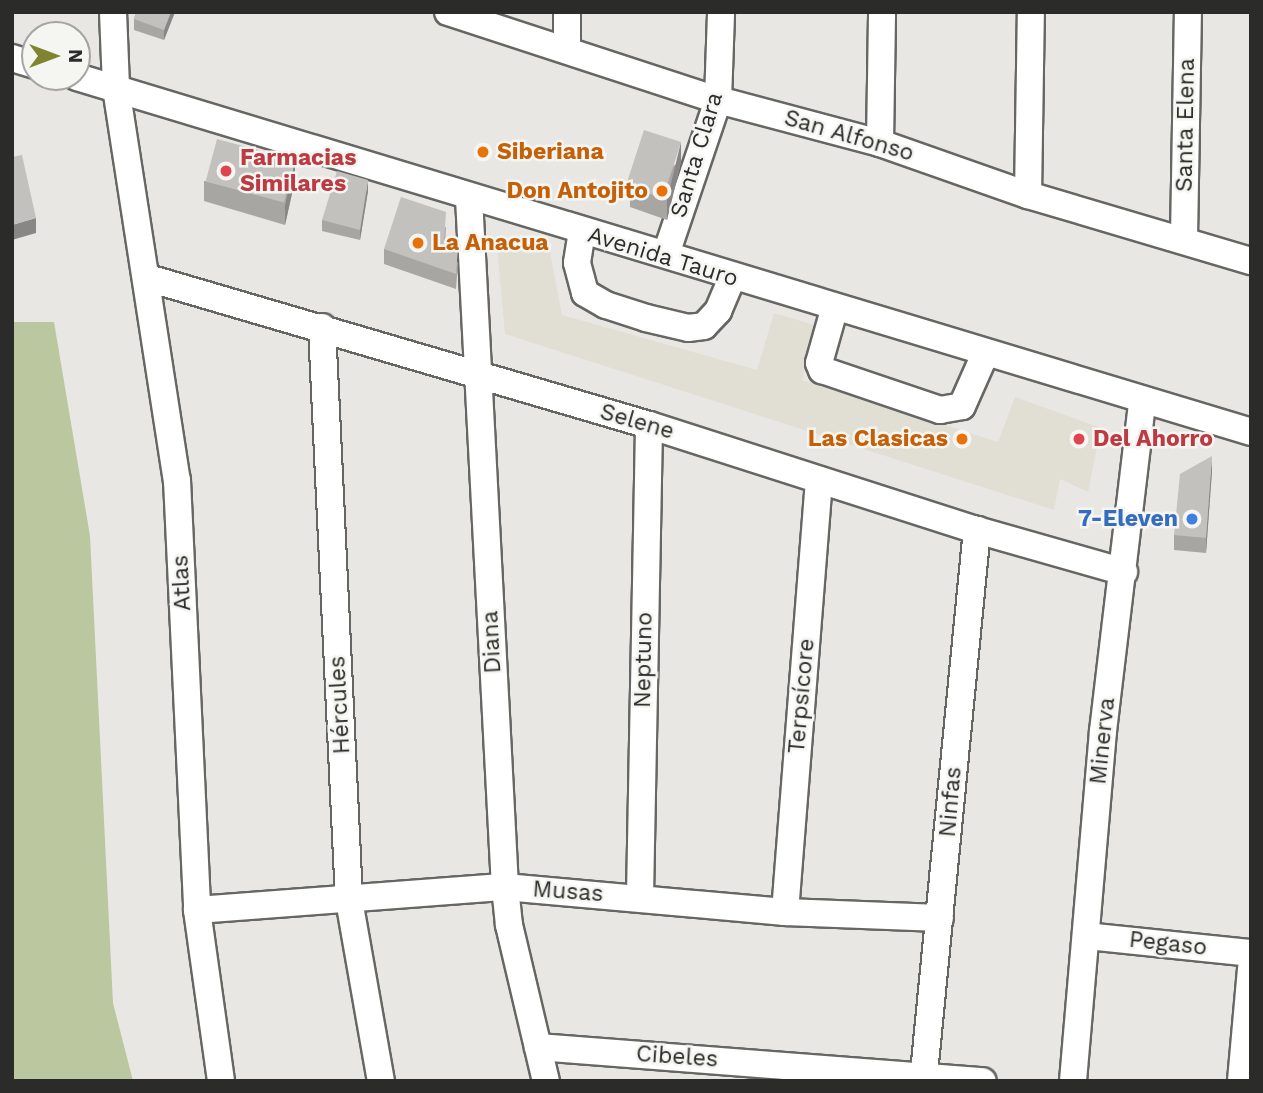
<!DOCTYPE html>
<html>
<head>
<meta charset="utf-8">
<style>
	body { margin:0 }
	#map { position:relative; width:1263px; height:1093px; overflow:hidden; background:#e8e7e4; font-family:"Work Sans",sans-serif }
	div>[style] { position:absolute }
	.built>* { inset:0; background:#e1dfd4 }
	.green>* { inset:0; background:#bbc79e }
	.roads { filter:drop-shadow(2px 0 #666663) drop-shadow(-2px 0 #666663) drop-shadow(0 2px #666663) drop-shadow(0 -2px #666663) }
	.minor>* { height:26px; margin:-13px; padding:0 13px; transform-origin:13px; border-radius:13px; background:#fff }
	.wall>* { inset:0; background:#a7a6a3 }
	.shaded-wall>* { inset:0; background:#888785 }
	.building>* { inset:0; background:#c2c1be; transform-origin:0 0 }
	.dots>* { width:19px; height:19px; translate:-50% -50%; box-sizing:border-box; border:4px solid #f5f5f1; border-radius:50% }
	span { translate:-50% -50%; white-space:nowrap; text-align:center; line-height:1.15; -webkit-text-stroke:5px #f5f5f1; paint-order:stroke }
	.street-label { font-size:23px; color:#2b2b29 }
	.food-label { font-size:23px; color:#c56008; font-weight:700 }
	.left { translate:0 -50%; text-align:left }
	.right { translate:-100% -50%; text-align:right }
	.health-label { font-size:23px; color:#be3a42; font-weight:700 }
	.shop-label { font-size:23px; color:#366cbe; font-weight:700 }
	.frame { position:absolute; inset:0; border:14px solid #2b2b29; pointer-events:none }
	.north { position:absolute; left:21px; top:21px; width:70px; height:70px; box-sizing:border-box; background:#f5f5f1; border:2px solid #a4a4a1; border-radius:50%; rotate:90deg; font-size:19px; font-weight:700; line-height:28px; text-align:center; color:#2b2b29 }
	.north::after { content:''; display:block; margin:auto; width:24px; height:32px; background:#7e842f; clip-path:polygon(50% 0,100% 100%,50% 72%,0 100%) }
</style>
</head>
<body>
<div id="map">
	<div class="built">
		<div style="clip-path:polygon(497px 248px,550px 252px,562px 315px,757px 370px,774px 313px,815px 325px,802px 380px,998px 442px,1015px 397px,1101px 428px,1088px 492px,1060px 479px,1054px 510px,505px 334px)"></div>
	</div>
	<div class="green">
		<div style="clip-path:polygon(12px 322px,54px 322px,90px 536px,113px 1003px,133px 1081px,12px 1081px)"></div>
	</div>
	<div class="roads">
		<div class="minor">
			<div style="left:113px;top:12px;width:76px;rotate:87.7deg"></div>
			<div style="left:116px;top:88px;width:397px;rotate:81.2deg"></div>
			<div style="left:177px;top:480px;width:430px;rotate:87.3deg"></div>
			<div style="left:197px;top:910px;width:173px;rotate:82deg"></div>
			<div style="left:448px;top:12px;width:284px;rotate:18.1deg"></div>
			<div style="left:718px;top:100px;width:168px;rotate:14.9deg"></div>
			<div style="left:880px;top:143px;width:157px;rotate:19.4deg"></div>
			<div style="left:1028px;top:195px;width:233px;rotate:16.5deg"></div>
			<div style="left:567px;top:48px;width:36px;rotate:-90deg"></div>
			<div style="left:12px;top:58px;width:24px;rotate:17deg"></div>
			<div style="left:77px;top:77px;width:1226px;rotate:16.82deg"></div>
			<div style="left:880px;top:143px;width:131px;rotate:-89.1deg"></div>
			<div style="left:1028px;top:195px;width:183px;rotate:-89.1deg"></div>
			<div style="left:469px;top:198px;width:690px;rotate:87.01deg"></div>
			<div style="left:505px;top:887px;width:38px;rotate:84deg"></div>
			<div style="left:509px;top:925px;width:160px;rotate:76.7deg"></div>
			<div style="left:582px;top:231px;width:32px;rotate:99deg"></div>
			<div style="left:577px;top:263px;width:31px;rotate:75deg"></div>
			<div style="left:585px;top:293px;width:24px;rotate:30deg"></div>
			<div style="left:606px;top:305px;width:42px;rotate:18deg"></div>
			<div style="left:646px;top:318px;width:43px;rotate:13.4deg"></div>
			<div style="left:688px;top:328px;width:16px;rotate:-7deg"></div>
			<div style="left:704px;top:326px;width:21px;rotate:-47deg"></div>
			<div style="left:718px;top:311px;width:36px;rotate:-67deg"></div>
			<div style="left:1184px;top:238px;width:226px;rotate:-89deg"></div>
			<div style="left:666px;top:254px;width:163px;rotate:-71.3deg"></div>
			<div style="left:718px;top:100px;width:88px;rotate:-88deg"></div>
			<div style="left:148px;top:278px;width:522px;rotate:16.35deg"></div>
			<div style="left:649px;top:425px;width:344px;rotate:17.8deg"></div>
			<div style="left:977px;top:530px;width:153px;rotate:15.9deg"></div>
			<div style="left:834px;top:310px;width:55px;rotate:105.8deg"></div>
			<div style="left:819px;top:363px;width:8px;rotate:67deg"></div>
			<div style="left:822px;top:370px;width:125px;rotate:18.7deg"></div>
			<div style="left:940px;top:410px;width:22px;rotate:-10deg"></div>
			<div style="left:962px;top:406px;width:57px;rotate:-66.1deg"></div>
			<div style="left:322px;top:327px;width:574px;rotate:87.3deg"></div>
			<div style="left:349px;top:900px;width:184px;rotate:80deg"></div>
			<div style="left:640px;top:896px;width:471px;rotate:-88.9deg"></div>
			<div style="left:197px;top:910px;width:309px;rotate:-4.3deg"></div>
			<div style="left:505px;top:887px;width:281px;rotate:5.1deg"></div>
			<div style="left:785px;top:912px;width:155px;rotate:2.2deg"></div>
			<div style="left:785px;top:912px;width:433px;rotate:-85.5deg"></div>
			<div style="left:1086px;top:936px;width:166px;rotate:5.9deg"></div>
			<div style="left:538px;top:1047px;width:446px;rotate:4.4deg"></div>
			<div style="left:924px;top:1073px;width:546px;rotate:-84.43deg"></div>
			<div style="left:1073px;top:1081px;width:351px;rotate:-85.1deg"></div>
			<div style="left:1103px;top:731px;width:330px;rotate:-83.2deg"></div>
			<div style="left:1241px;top:1081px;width:113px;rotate:-84.9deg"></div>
		</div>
	</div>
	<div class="wall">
		<div style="clip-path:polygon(136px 12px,175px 12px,164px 40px,134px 30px,134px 19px)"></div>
		<div style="clip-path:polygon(681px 162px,667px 220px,630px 207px,630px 187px)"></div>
		<div style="clip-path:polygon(295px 180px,285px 225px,204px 201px,204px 181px)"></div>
		<div style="clip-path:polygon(368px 191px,360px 240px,322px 231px,322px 220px)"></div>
		<div style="clip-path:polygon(446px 227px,445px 244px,458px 263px,456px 289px,384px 264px,384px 249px)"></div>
		<div style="clip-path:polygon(1212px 471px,1206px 553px,1174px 550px,1174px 535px)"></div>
	</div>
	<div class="shaded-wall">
		<div style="clip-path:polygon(171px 12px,175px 12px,164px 40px,164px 30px)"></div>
		<div style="clip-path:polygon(681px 142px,681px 162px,667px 220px,667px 200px)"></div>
		<div style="clip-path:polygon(295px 160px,295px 180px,285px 225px,285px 206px)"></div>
		<div style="clip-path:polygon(368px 180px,368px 191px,360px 240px,360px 230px)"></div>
		<div style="clip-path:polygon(36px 218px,36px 233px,12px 240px,12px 225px)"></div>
		<div style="clip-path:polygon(1212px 456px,1212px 471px,1206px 553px,1206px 538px)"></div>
	</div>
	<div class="building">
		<div style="clip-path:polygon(136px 12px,171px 12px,164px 30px,134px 19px)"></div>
		<div style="left:644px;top:130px;width:39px;height:59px;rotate:18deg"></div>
		<div style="left:217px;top:139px;width:81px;height:44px;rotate:15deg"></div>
		<div style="clip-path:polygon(22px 155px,36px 218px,12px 225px,12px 157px)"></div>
		<div style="clip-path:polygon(337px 171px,368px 180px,360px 230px,322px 220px)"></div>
		<div style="clip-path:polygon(401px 197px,446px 212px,444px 244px,458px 248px,456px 274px,384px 249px)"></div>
		<div style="clip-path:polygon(1212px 456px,1206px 538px,1174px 535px,1180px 474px)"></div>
	</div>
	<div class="dots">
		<div style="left:483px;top:152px;background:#e8710a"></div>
		<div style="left:226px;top:171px;background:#e0444e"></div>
		<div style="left:662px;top:191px;background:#e8710a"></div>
		<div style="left:418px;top:243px;background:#e8710a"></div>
		<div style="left:962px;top:439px;background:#e8710a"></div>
		<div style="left:1079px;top:439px;background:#e0444e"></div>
		<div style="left:1192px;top:519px;background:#3f7fe0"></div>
	</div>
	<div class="street-label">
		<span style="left:1186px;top:125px;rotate:-89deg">Santa Elena</span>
		<span style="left:849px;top:136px;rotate:16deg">San Alfonso</span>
		<span style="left:697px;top:155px;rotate:-73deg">Santa Clara</span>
		<span style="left:663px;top:257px;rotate:17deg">Avenida Tauro</span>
		<span style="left:637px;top:422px;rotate:16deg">Selene</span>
		<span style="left:182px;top:583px;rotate:-93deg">Atlas</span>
		<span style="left:492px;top:642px;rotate:-93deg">Diana</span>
		<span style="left:644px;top:660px;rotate:-89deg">Neptuno</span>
		<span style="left:802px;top:696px;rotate:-85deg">Terpsícore</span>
		<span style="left:340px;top:705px;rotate:-93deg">Hércules</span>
		<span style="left:1103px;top:741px;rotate:-84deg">Minerva</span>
		<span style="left:951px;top:802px;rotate:-85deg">Ninfas</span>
		<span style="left:568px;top:892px;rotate:4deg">Musas</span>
		<span style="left:1168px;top:944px;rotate:6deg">Pegaso</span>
		<span style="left:677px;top:1057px;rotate:4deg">Cibeles</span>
	</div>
	<div class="food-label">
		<span class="left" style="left:497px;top:152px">Siberiana</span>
		<span class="right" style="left:648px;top:191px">Don Antojito</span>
		<span class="left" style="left:432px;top:243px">La Anacua</span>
		<span class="right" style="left:948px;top:439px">Las Clasicas</span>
	</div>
	<div class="health-label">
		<span class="left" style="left:240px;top:171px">Farmacias<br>Similares</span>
		<span class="left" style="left:1093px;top:439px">Del Ahorro</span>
	</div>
	<div class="shop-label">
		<span class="right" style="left:1178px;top:519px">7-Eleven</span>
	</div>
	<div class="frame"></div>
	<div class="north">N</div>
</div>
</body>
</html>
